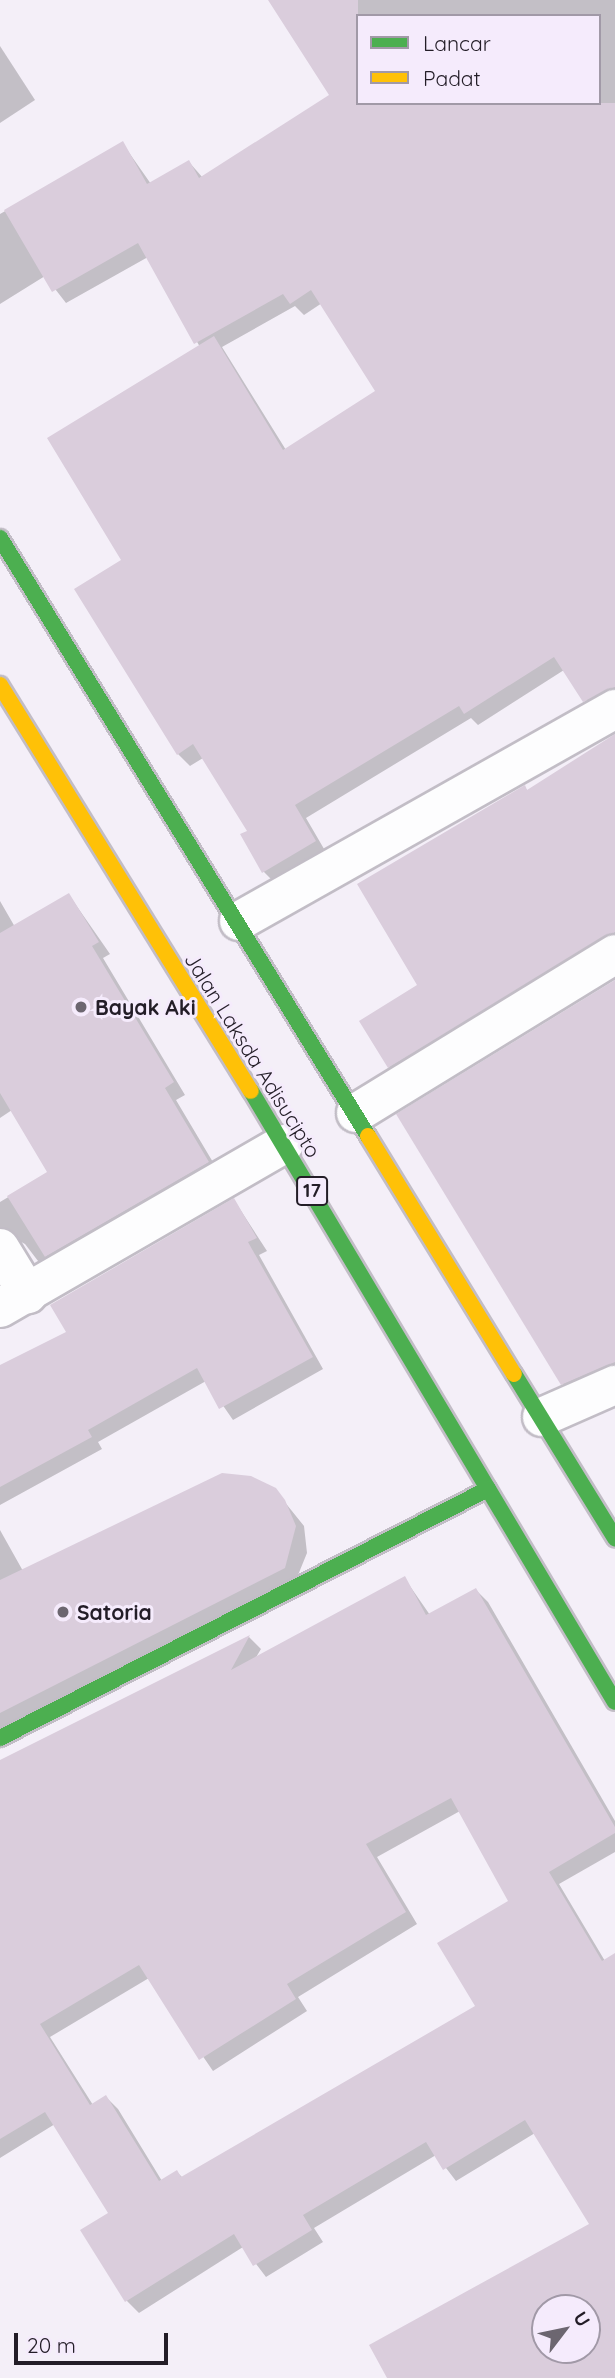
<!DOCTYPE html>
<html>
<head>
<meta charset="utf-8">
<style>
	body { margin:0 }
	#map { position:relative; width:615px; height:2378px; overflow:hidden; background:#f4eff8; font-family:Quicksand,sans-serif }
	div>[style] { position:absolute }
	.shadow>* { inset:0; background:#0003 }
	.building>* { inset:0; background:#dacddc }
	.roads { filter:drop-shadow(2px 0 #c2bdc6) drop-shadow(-2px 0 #c2bdc6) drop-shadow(0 2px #c2bdc6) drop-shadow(0 -2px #c2bdc6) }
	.street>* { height:38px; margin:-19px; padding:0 19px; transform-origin:19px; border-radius:19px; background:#fdfdfe }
	.fast>* { height:16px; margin:-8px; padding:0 8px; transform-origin:8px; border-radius:8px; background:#4caf50 }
	.slow>* { height:16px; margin:-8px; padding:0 8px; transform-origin:8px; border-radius:8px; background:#ffc107 }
	.dots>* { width:19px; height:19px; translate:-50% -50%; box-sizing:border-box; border:4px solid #f5ebfc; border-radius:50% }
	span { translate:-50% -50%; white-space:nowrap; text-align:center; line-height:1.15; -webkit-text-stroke:6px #f5ebfc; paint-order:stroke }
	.shield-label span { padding:2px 5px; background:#f5ebfc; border:2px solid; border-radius:5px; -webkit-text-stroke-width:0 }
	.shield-label { font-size:19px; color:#231d27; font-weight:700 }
	.poi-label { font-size:21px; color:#231d27; font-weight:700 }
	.left { translate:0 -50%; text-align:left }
	.street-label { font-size:21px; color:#231d27 }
	.legend { position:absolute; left:356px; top:14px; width:245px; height:91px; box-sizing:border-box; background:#f5ebfc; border:2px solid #a199a7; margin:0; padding:9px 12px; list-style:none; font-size:21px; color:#231d27 }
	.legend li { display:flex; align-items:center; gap:14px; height:35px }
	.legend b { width:35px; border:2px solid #a199a7 }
	.north { position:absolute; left:531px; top:2294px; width:70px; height:70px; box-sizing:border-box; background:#f5ebfc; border:2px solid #a199a7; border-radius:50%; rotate:58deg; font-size:19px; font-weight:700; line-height:28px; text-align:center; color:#231d27 }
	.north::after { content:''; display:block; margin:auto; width:24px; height:32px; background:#6c6670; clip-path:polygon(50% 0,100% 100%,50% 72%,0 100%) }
	.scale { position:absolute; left:14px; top:2333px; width:154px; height:32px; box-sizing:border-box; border:4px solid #231d27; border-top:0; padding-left:9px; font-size:21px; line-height:24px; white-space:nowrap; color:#231d27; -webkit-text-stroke:5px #f5ebfc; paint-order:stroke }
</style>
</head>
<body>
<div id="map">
	<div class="shadow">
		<div style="clip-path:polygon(evenodd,270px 0,615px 0,615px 705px,597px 713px,564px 670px,478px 725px,471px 718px,306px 818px,327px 854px,276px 884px,264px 872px,249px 831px,203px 758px,190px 766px,178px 754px,123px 561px,200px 347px,148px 257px,66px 303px,45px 276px,0 304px,0 214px,123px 144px,151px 184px,189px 162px,203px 178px,331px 95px,270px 0,358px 16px,599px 16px,599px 103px,358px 103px,358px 16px,270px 0,322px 303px,378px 391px,286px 450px,222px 347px,295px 306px,304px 315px,322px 303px)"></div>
		<div style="clip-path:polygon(0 46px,35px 100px,0 123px)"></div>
		<div style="clip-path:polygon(615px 737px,615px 948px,402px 1079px,389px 1067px,420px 986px,524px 787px,528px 791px)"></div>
		<div style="clip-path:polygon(69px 895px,110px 954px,103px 958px,185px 1095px,176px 1100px,220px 1174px,48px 1274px,25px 1244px,12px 1237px,0 1245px,0 1202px,50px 1172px,12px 1110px,0 1118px,0 901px,15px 927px)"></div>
		<div style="clip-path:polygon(615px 982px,615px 1381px,575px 1396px,563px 1384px)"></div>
		<div style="clip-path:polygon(234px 1200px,267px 1251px,259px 1255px,323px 1369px,233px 1420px,206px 1381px,98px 1442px,102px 1449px,0 1505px,0 1366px,69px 1333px)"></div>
		<div style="clip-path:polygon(275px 1490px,304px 1526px,307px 1553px,296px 1580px,0 1733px,0 1530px,23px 1571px)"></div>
		<div style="clip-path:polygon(evenodd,405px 1579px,430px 1615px,476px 1590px,488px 1602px,615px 1821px,615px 1852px,559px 1884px,605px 1961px,615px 1955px,615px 2378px,389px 2378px,591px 2225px,535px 2133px,456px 2181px,436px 2155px,314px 2228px,323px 2242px,266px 2277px,243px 2247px,139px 2313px,127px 2301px,111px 2213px,55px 2124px,0 2158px,0 1761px,249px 1637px,261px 1649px,255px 1659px,405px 1579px,460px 1811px,511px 1901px,477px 2006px,183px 2178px,177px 2172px,162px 2181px,118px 2109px,106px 2097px,93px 2105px,50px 2037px,149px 1978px,213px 2071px,307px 2011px,298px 1997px,417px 1924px,377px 1857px,460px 1811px,405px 1579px,545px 2308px,587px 2308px,587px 2350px,545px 2350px,545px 2308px)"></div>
	</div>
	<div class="building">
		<div style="clip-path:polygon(268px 0,358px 0,358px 103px,615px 103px,615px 687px,583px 702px,554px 657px,464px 714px,459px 706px,295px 805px,316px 841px,262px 873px,240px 834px,247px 831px,193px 744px,177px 755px,74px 589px,121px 560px,47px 438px,214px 336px,283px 450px,375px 391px,311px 290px,290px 304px,283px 294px,194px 344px,138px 243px,52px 292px,4px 210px,123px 141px,147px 184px,189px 160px,199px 178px,329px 95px)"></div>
		<div style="clip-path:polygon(615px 734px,615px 932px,388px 1068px,359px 1021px,417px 985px,357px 884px,525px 785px,527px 790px)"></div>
		<div style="clip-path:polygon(69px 893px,99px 942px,92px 946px,174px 1082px,165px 1088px,209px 1162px,45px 1257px,7px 1196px,47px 1172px,0 1093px,0 933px)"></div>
		<div style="clip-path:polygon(615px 980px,615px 1362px,561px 1385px,396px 1114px)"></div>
		<div style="clip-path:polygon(234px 1198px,257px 1238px,248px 1242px,313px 1357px,219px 1409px,197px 1368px,88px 1430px,92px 1437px,0 1487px,0 1365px,66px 1332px,50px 1305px)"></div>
		<div style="clip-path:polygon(222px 1473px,251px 1476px,276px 1488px,285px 1500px,296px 1526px,285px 1568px,0 1713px,0 1580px)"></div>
		<div style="clip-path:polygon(evenodd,405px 1576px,426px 1615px,476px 1588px,615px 1827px,615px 1833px,549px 1872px,602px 1961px,615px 1953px,615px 2378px,387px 2378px,369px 2345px,589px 2224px,525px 2120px,443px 2170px,426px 2142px,303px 2215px,312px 2230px,253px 2266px,234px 2234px,125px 2302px,80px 2230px,108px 2213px,45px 2112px,0 2139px,0 1760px,250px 1635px,231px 1670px,405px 1576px,451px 1798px,508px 1901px,437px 1943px,475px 2006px,181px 2177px,177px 2170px,159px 2181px,106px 2095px,90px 2105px,40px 2024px,139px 1965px,199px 2060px,296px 1999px,287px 1984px,406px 1912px,366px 1844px,451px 1798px,405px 1576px,545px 2308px,587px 2308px,587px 2350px,545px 2350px,545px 2308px)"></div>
	</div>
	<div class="roads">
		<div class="street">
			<div style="left:239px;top:921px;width:432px;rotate:-29.4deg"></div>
			<div style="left:356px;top:1113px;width:304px;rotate:-31.5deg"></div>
			<div style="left:0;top:1248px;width:54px;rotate:58.7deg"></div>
			<div style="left:0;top:1308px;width:328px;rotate:-30deg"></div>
			<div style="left:542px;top:1417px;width:80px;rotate:-23.7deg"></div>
		</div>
		<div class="fast">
			<div style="left:0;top:538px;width:702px;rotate:58.39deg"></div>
			<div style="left:251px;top:1091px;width:711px;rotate:59.22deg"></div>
			<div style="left:514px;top:1374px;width:193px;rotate:58.4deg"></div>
			<div style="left:0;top:1738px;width:548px;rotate:-27.03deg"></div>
		</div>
		<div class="slow">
			<div style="left:0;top:685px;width:477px;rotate:58.3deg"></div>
			<div style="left:368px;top:1136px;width:279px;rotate:58.5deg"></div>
		</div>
	</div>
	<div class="dots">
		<div style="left:81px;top:1007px;background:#6c6670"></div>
		<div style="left:63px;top:1612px;background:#6c6670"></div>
	</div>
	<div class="shield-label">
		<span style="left:312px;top:1191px">17</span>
	</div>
	<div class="poi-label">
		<span class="left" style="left:95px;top:1007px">Bayak Aki</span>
		<span class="left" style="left:77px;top:1612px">Satoria</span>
	</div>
	<div class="street-label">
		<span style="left:253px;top:1055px;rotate:58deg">Jalan Laksda Adisucipto</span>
	</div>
	<ul class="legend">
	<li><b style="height:9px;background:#4caf50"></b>Lancar</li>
	<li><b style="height:9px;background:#ffc107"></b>Padat</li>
	</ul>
	<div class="north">U</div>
	<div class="scale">20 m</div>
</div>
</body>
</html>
